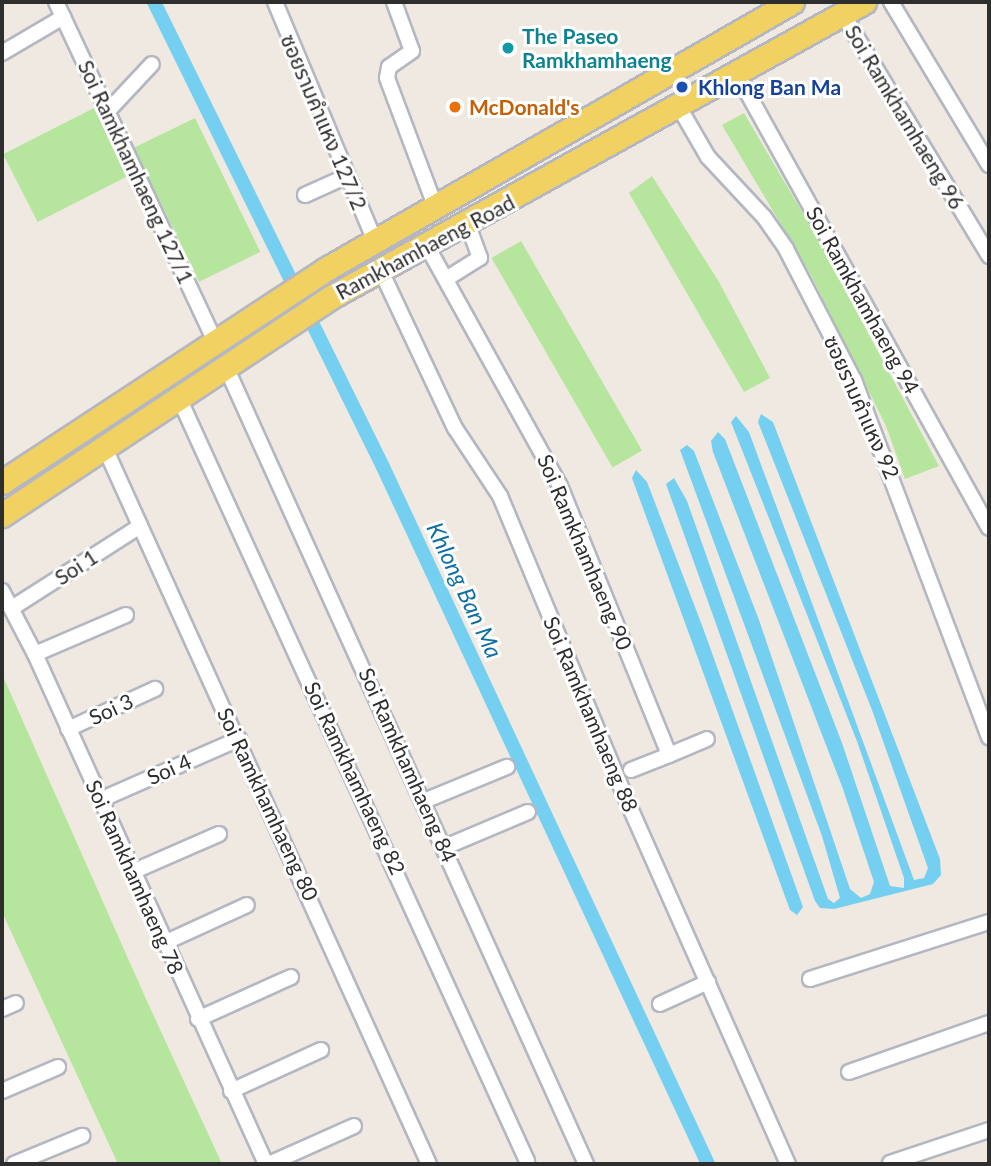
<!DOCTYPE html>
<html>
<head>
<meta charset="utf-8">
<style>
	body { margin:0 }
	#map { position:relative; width:991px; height:1166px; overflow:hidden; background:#efe9e1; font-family:Lato,"Noto Sans Thai",sans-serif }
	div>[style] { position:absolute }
	.green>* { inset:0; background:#b6e59e; transform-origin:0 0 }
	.water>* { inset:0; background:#75cff0 }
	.canal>* { height:14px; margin:-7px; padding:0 7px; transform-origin:7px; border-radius:7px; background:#75cff0 }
	.roads { filter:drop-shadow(2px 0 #b4b7c1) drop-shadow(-2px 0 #b4b7c1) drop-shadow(0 2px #b4b7c1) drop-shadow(0 -2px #b4b7c1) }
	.street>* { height:14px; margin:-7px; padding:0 7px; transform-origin:7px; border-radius:7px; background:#fff }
	.primary>* { height:23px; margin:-11.5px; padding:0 11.5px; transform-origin:11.5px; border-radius:11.5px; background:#f2d163 }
	.dots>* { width:19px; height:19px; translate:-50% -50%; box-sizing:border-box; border:4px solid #fff; border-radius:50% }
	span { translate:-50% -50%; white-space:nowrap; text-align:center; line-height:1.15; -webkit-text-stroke:6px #fff; paint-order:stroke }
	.culture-label { font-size:21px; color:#0d838f; font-weight:700 }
	.left { translate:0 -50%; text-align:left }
	.transit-label { font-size:21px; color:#164399; font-weight:700 }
	.food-label { font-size:21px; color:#c56008; font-weight:700 }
	.street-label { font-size:21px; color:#2e2e2e }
	.water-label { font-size:23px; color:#0d6fa3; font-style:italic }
	.frame { position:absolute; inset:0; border:4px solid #2e2e2e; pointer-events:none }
</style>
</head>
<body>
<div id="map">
	<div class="green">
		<div style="left:94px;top:108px;width:76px;height:102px;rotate:63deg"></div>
		<div style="clip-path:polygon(744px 113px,818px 239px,939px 466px,905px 479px,886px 426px,812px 277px,722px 125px)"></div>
		<div style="left:195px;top:118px;width:149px;height:68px;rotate:64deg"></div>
		<div style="clip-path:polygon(652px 176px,719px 282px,770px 378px,744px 392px,629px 193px)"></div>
		<div style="left:521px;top:241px;width:242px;height:34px;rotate:60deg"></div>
		<div style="clip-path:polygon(2px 674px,146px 999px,222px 1164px,118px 1164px,2px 912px)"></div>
	</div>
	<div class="water">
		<div style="clip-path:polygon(761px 414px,773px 422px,940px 859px,941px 875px,933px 884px,834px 909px,820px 908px,815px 901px,666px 484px,674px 478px,687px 501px,828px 899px,834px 903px,840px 898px,822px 836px,680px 450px,687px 445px,694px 451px,759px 620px,850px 889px,861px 898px,870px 894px,874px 882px,843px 789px,713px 452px,711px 441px,718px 432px,725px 439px,842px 743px,890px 886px,904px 888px,904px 878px,858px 744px,731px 422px,736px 416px,749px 432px,914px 880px,924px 878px,928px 868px,872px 710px,758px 422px)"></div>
		<div style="clip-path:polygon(636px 470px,647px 482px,703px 628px,803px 907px,797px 915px,790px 910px,632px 478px)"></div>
	</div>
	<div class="canal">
		<div style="left:154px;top:2px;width:518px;rotate:63.78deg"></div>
		<div style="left:383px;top:467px;width:769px;rotate:65deg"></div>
	</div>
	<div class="roads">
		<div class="street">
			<div style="left:56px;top:2px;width:375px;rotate:64.9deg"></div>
			<div style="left:275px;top:2px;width:259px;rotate:67.3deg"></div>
			<div style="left:394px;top:2px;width:52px;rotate:69.8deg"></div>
			<div style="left:412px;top:51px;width:28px;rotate:145deg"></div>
			<div style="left:389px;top:67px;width:11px;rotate:100deg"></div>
			<div style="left:387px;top:78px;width:137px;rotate:69.4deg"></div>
			<div style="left:891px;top:2px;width:190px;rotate:59deg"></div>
			<div style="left:842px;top:13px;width:284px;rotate:58.8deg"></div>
			<div style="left:2px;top:53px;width:71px;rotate:-30.5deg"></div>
			<div style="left:737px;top:74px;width:519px;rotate:60.97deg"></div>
			<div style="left:679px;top:107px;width:58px;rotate:59.9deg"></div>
			<div style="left:708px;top:157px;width:82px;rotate:47deg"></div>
			<div style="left:764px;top:217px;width:39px;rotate:55deg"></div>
			<div style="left:786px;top:249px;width:148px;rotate:62.6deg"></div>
			<div style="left:854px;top:380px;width:382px;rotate:69.3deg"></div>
			<div style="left:108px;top:111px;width:64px;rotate:-46.9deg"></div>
			<div style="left:305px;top:195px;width:46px;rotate:-24.3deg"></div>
			<div style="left:427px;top:246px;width:274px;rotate:61deg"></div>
			<div style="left:560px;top:486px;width:290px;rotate:67.9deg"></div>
			<div style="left:669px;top:755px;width:41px;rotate:-22.8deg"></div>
			<div style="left:381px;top:271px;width:174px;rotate:64.8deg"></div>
			<div style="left:455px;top:428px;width:82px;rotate:56.5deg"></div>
			<div style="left:500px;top:496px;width:323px;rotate:67.4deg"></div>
			<div style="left:624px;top:794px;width:405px;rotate:66.1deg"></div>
			<div style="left:446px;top:279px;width:40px;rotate:-32deg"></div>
			<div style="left:480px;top:258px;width:35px;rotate:-110deg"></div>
			<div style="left:226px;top:367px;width:875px;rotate:65.69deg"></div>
			<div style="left:179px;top:398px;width:839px;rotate:65.48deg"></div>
			<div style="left:104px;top:446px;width:788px;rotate:65.65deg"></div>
			<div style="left:2px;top:591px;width:71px;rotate:62.4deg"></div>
			<div style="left:35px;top:654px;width:560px;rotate:65.63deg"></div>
			<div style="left:12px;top:608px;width:152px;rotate:-32.6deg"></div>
			<div style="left:35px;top:654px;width:99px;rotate:-23.2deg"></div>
			<div style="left:68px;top:729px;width:96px;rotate:-24.7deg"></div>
			<div style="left:631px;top:770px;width:41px;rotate:-21.5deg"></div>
			<div style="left:100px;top:800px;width:152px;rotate:-23.7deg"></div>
			<div style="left:424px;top:801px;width:90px;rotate:-22.3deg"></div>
			<div style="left:445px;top:847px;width:90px;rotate:-22.9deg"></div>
			<div style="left:132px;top:872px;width:95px;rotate:-23.6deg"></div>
			<div style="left:164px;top:943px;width:91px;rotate:-24.6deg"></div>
			<div style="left:810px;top:979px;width:188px;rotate:-17.7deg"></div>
			<div style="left:660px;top:1004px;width:53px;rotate:-24.6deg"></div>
			<div style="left:2px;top:1009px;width:15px;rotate:-23deg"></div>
			<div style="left:198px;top:1019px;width:102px;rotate:-24.3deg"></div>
			<div style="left:849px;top:1072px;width:148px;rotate:-19.3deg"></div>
			<div style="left:2px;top:1091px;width:61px;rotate:-23.2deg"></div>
			<div style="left:231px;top:1091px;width:99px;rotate:-24.5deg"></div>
			<div style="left:890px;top:1163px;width:104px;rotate:-18.4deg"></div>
			<div style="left:14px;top:1164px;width:74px;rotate:-22.4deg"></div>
			<div style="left:269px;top:1164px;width:93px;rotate:-24.1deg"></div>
		</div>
		<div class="primary">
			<div style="left:2px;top:482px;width:388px;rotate:-33.3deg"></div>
			<div style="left:326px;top:269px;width:537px;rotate:-29.81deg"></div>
			<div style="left:2px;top:515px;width:397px;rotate:-33.5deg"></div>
			<div style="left:333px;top:296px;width:607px;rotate:-28.97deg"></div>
		</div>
	</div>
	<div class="dots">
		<div style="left:508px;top:48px;background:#0f9aa8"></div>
		<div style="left:682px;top:87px;background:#1a4fb4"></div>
		<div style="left:455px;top:107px;background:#e8710a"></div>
	</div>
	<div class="culture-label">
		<span class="left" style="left:522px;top:48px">The Paseo<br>Ramkhamhaeng</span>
	</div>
	<div class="transit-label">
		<span class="left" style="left:698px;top:87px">Khlong Ban Ma</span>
	</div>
	<div class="food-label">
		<span class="left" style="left:469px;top:107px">McDonald's</span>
	</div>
	<div class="street-label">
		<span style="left:905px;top:117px;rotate:59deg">Soi Ramkhamhaeng 96</span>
		<span style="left:324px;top:122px;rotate:67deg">ซอยรามคำแหง 127/2</span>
		<span style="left:136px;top:172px;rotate:65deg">Soi Ramkhamhaeng 127/1</span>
		<span style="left:425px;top:247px;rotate:-28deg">Ramkhamhaeng Road</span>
		<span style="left:863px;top:300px;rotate:61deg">Soi Ramkhamhaeng 94</span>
		<span style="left:862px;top:407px;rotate:66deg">ซอยรามคําแหง 92</span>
		<span style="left:585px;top:552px;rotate:67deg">Soi Ramkhamhaeng 90</span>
		<span style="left:76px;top:567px;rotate:-33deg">Soi 1</span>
		<span style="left:111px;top:709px;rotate:-25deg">Soi 3</span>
		<span style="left:591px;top:714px;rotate:67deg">Soi Ramkhamhaeng 88</span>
		<span style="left:408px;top:765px;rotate:66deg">Soi Ramkhamhaeng 84</span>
		<span style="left:169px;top:769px;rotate:-24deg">Soi 4</span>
		<span style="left:355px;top:778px;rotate:65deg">Soi Ramkhamhaeng 82</span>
		<span style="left:268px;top:804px;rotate:65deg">Soi Ramkhamhaeng 80</span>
		<span style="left:135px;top:877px;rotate:66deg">Soi Ramkhamhaeng 78</span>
	</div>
	<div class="water-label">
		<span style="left:465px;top:590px;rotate:65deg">Khlong Ban Ma</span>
	</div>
	<div class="frame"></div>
</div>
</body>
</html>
